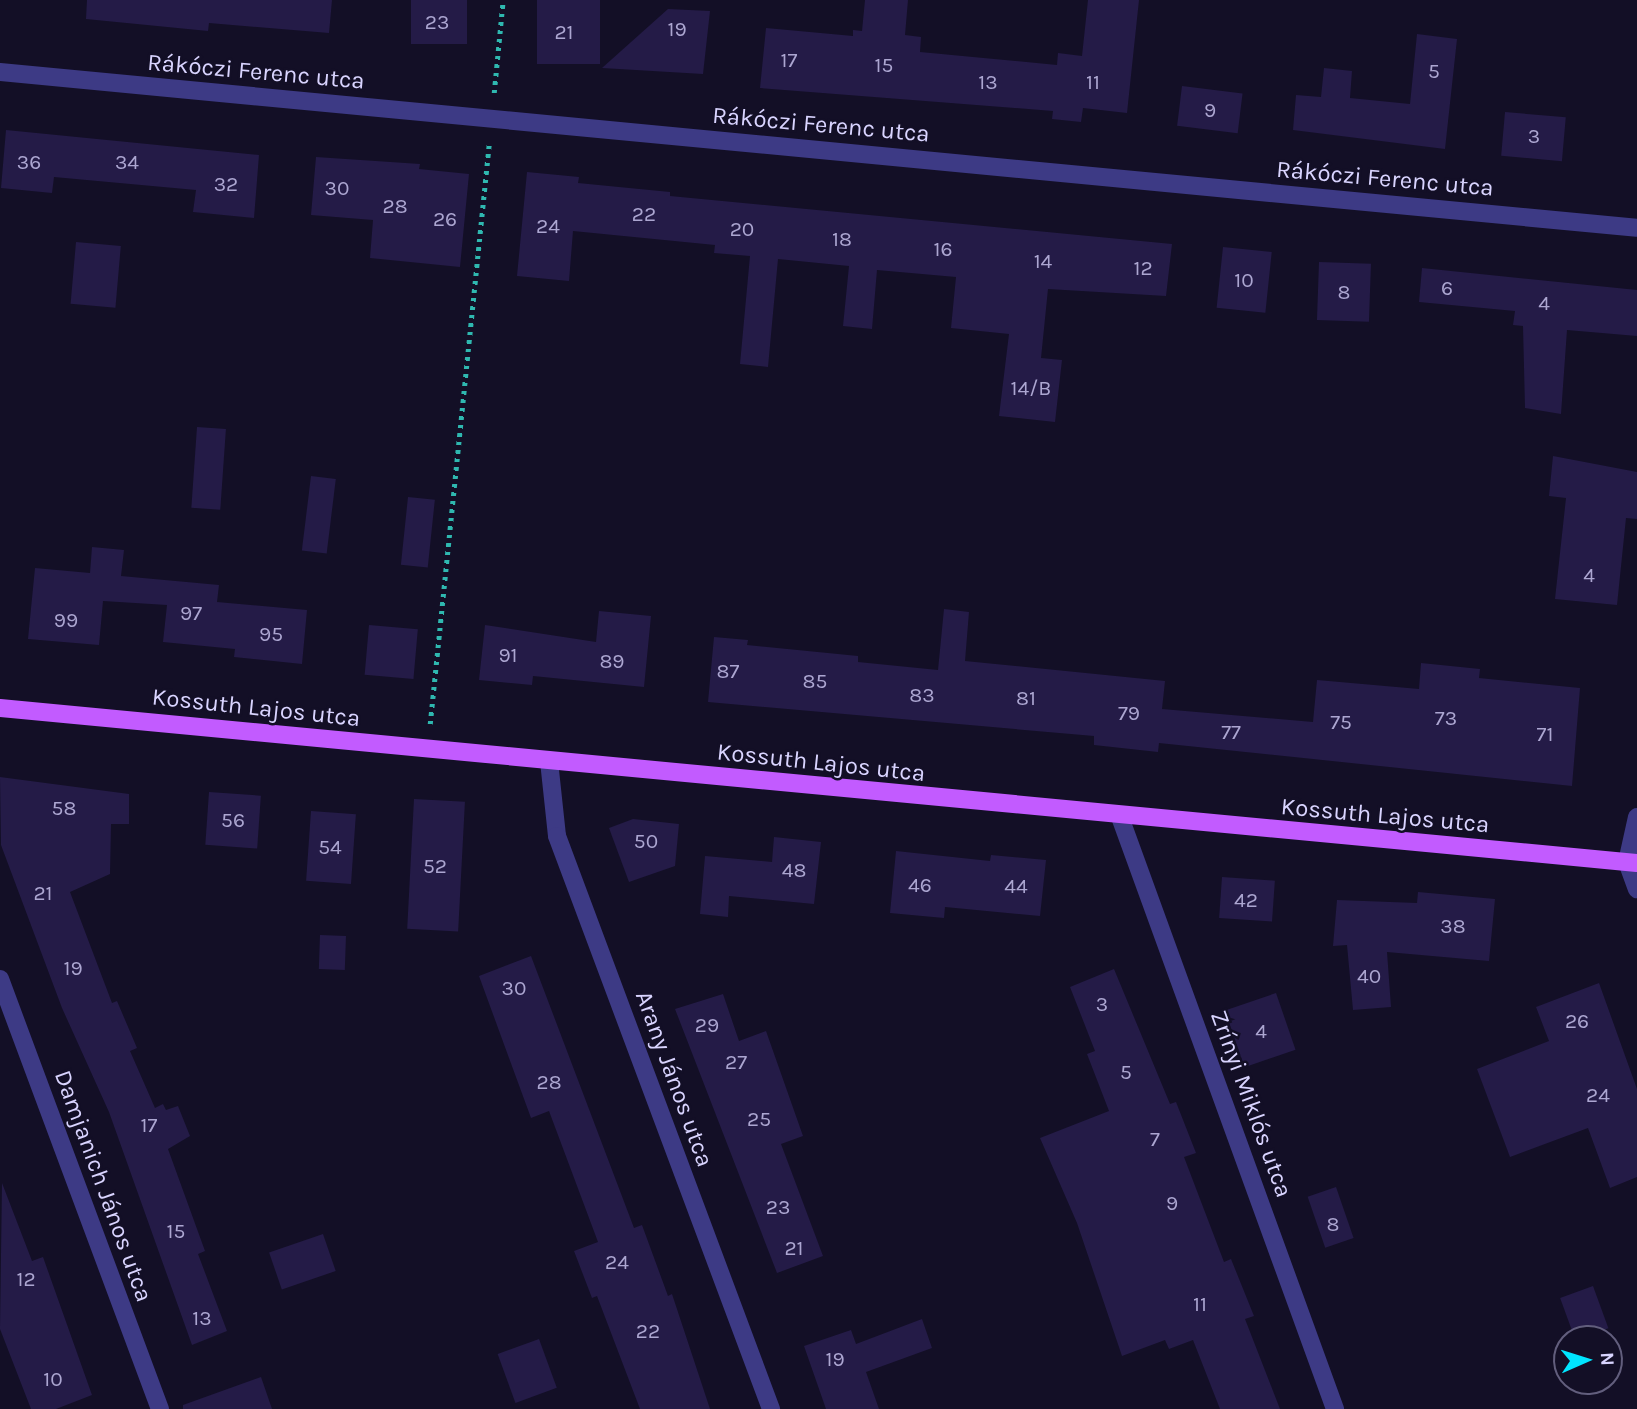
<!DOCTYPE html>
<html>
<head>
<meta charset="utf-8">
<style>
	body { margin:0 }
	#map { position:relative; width:1637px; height:1409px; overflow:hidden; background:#130f26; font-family:Karla,sans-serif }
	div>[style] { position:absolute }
	.building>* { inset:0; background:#241b47; transform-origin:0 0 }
	.path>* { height:4.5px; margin-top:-2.25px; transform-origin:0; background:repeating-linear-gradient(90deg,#2fb8b0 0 3.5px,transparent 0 8.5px) }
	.minor>* { height:18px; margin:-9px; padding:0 9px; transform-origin:9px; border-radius:9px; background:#3d3a85 }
	.major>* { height:18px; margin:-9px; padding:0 9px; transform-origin:9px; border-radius:9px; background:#c25bff }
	span { translate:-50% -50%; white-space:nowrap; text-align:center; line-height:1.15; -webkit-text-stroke:5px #130f26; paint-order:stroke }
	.number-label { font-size:21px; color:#aca6d1 }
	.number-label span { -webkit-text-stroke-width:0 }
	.street-label { font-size:24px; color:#d9d4ff }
	.north { position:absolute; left:1553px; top:1325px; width:70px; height:70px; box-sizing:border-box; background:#130f26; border:2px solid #625e7d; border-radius:50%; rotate:87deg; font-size:19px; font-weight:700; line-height:28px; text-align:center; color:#d9d4ff }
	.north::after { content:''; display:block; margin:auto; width:24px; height:32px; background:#00e5ff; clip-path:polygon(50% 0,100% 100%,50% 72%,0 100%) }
</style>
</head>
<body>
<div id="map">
	<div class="building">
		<div style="clip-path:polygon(87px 0,332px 0,329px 33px,209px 23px,208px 31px,86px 19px)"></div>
		<div style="left:411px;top:0;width:56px;height:44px"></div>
		<div style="left:537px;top:0;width:63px;height:64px"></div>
		<div style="clip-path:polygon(865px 0,908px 0,905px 35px,921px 37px,920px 52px,1057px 65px,1058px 53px,1082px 56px,1088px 0,1139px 0,1127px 113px,1083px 108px,1081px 122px,1052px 119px,1053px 111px,760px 88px,766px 28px,853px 36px,853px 30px,862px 31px)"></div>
		<div style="clip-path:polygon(668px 9px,710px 11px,703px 74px,602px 68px)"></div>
		<div style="clip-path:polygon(1417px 34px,1457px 39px,1445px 149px,1293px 130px,1296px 95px,1321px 97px,1324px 68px,1352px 71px,1350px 98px,1410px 104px)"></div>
		<div style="left:1182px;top:86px;width:61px;height:40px;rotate:7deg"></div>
		<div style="left:1505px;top:112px;width:61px;height:44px;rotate:5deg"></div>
		<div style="clip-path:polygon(6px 130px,259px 155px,254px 218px,193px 212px,196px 190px,54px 177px,52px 193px,1px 188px)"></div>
		<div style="clip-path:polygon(316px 157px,420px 164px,419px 169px,469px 174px,460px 267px,370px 258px,373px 220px,311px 215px)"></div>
		<div style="clip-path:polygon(527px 172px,579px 177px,578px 183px,670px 192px,670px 196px,1172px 244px,1166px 296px,1048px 289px,1041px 358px,1062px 360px,1055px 422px,999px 416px,1009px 334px,951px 328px,956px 277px,877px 270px,872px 329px,843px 326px,849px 266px,778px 259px,768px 367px,740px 364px,750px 256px,714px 253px,715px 245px,573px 231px,569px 281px,517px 276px)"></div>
		<div style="left:76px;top:242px;width:45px;height:62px;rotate:5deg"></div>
		<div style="left:1223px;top:247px;width:49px;height:61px;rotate:6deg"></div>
		<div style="left:1319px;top:262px;width:52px;height:58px;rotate:2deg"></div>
		<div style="clip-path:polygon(1422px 268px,1637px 290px,1637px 336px,1567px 330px,1561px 414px,1525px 408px,1523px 326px,1513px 325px,1515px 311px,1419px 302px)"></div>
		<div style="left:197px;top:427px;width:29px;height:81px;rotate:4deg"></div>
		<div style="clip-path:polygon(1553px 456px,1637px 472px,1637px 519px,1626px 518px,1617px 605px,1555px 599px,1566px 498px,1549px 496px)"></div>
		<div style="left:311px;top:476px;width:25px;height:75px;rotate:7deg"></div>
		<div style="left:408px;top:497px;width:27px;height:68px;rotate:6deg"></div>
		<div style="clip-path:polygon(92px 547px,124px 550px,121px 576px,219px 585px,217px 602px,307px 610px,302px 664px,234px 657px,235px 649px,163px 642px,167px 605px,103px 601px,99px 645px,28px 639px,35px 568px,90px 573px)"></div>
		<div style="clip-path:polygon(944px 609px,969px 612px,965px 661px,1165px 681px,1162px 709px,1313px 722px,1317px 680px,1419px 689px,1421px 663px,1480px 669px,1479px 678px,1580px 688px,1572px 786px,1159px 743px,1158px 752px,1094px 745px,1094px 736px,708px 702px,714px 637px,748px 640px,747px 645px,858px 656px,858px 662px,938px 670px)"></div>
		<div style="clip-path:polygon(599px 611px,651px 616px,644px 687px,533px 676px,532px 685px,479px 680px,485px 625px,596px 642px)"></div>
		<div style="left:369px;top:625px;width:49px;height:50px;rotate:5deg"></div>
		<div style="clip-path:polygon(0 777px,129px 794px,129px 824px,111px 824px,110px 874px,70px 892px,112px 1003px,117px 1001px,137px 1048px,130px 1051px,155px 1108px,163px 1104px,166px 1110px,178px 1106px,190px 1136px,168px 1149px,205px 1251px,198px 1254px,227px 1331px,192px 1345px,109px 1112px,62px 1008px,1px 845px)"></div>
		<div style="left:209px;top:792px;width:52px;height:53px;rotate:4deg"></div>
		<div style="left:414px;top:799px;width:51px;height:130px;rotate:3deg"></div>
		<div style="left:311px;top:811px;width:45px;height:70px;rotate:4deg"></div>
		<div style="clip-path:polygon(633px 819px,679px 824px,675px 866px,629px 882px,609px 828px)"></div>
		<div style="clip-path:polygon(774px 837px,821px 842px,814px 904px,729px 896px,728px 917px,700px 914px,705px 856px,772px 862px)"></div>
		<div style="clip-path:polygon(896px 851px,990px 861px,991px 855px,1046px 860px,1040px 916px,945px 907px,944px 918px,890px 913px)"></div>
		<div style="left:1222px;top:877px;width:53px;height:41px;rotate:4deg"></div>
		<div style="clip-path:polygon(1418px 892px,1495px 899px,1489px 961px,1387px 952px,1391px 1007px,1353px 1010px,1347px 945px,1333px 946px,1337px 900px,1417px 903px)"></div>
		<div style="left:320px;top:935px;width:26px;height:34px;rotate:2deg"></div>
		<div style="clip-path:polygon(531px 956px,634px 1228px,642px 1225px,668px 1296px,672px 1294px,710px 1409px,640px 1409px,597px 1296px,592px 1298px,574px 1251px,598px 1242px,549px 1111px,531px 1118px,479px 976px)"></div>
		<div style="clip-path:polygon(1114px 969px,1170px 1104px,1176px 1102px,1196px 1153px,1184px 1157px,1224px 1262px,1231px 1259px,1254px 1316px,1245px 1319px,1280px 1409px,1220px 1409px,1193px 1340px,1169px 1349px,1165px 1340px,1122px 1356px,1077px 1223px,1040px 1138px,1109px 1111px,1087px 1054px,1095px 1051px,1070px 987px)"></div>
		<div style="clip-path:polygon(1599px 983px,1637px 1089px,1637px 1177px,1610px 1188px,1588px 1128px,1510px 1157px,1477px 1069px,1549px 1041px,1536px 1007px)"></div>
		<div style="left:1276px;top:993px;width:60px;height:54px;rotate:71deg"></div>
		<div style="clip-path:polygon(723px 994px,739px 1041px,766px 1031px,803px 1136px,781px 1144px,823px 1256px,777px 1273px,675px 1009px)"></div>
		<div style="clip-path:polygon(2px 1183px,32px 1261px,43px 1257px,92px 1395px,56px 1409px,31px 1409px,0 1329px)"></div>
		<div style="left:1336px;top:1187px;width:54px;height:30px;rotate:71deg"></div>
		<div style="left:323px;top:1234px;width:39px;height:57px;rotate:71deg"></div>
		<div style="left:1593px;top:1286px;width:45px;height:35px;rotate:70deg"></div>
		<div style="clip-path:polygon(922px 1319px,932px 1348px,866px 1372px,879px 1409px,826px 1409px,804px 1346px,851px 1330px,856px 1344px)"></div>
		<div style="left:539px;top:1339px;width:52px;height:44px;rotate:70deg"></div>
		<div style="clip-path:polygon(261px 1377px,272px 1409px,183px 1409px,183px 1405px)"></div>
	</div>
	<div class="path">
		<div style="left:494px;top:93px;width:93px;rotate:-84.5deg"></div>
		<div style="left:430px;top:724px;width:583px;rotate:-84.19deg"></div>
	</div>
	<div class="minor">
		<div style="left:0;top:72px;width:1644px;rotate:5.44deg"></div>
		<div style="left:549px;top:761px;width:75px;rotate:83.9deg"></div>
		<div style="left:557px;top:836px;width:612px;rotate:69.52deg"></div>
		<div style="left:1120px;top:817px;width:630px;rotate:70.04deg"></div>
		<div style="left:1637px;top:817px;width:46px;rotate:102.5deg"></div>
		<div style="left:1627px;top:862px;width:29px;rotate:70deg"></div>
		<div style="left:0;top:979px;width:459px;rotate:69.6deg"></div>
	</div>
	<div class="major">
		<div style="left:0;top:708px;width:1644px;rotate:5.41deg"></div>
	</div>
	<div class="number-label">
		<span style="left:437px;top:22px">23</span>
		<span style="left:677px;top:29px">19</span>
		<span style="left:564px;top:32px">21</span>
		<span style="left:789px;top:60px">17</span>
		<span style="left:884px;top:65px">15</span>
		<span style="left:1434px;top:71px">5</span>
		<span style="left:988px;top:82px">13</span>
		<span style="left:1093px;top:82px">11</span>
		<span style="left:1210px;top:110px">9</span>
		<span style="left:1534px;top:136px">3</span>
		<span style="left:29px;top:162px">36</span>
		<span style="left:127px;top:162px">34</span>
		<span style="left:226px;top:184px">32</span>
		<span style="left:337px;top:188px">30</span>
		<span style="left:395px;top:206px">28</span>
		<span style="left:644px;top:214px">22</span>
		<span style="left:445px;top:219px">26</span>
		<span style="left:548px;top:226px">24</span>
		<span style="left:742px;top:229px">20</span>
		<span style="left:842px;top:239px">18</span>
		<span style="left:943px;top:249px">16</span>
		<span style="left:1043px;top:261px">14</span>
		<span style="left:1143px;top:268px">12</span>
		<span style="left:1244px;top:280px">10</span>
		<span style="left:1447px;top:288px">6</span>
		<span style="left:1344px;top:292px">8</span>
		<span style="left:1544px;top:303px">4</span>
		<span style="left:1031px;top:388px">14/B</span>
		<span style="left:1589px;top:575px">4</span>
		<span style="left:191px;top:613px">97</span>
		<span style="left:66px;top:620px">99</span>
		<span style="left:271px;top:634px">95</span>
		<span style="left:508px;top:655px">91</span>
		<span style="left:612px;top:661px">89</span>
		<span style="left:728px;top:671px">87</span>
		<span style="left:815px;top:681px">85</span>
		<span style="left:922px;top:695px">83</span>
		<span style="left:1026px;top:698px">81</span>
		<span style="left:1129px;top:713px">79</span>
		<span style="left:1446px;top:718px">73</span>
		<span style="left:1341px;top:722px">75</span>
		<span style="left:1231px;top:732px">77</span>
		<span style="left:1545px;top:734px">71</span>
		<span style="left:64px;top:808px">58</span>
		<span style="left:233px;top:820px">56</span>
		<span style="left:646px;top:841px">50</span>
		<span style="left:330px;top:847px">54</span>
		<span style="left:435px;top:866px">52</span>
		<span style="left:794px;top:870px">48</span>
		<span style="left:920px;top:885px">46</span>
		<span style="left:1016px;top:886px">44</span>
		<span style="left:43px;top:893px">21</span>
		<span style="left:1246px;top:900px">42</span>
		<span style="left:1453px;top:926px">38</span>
		<span style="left:73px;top:968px">19</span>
		<span style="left:1369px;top:976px">40</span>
		<span style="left:514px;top:988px">30</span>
		<span style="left:1102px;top:1004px">3</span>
		<span style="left:1577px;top:1021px">26</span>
		<span style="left:707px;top:1025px">29</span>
		<span style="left:1261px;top:1031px">4</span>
		<span style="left:736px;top:1062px">27</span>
		<span style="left:1126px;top:1072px">5</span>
		<span style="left:549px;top:1082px">28</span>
		<span style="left:1598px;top:1095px">24</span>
		<span style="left:759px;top:1119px">25</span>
		<span style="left:149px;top:1125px">17</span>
		<span style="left:1155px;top:1139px">7</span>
		<span style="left:1172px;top:1203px">9</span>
		<span style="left:778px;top:1207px">23</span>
		<span style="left:1333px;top:1224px">8</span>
		<span style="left:176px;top:1231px">15</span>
		<span style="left:794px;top:1248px">21</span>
		<span style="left:617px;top:1262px">24</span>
		<span style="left:26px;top:1279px">12</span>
		<span style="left:1200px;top:1304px">11</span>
		<span style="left:202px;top:1318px">13</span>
		<span style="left:648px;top:1331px">22</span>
		<span style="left:835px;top:1359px">19</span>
		<span style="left:53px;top:1379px">10</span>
	</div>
	<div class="street-label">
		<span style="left:256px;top:72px;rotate:5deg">Rákóczi Ferenc utca</span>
		<span style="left:821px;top:125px;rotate:5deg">Rákóczi Ferenc utca</span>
		<span style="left:1385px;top:179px;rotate:5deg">Rákóczi Ferenc utca</span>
		<span style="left:256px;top:708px;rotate:6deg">Kossuth Lajos utca</span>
		<span style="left:821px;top:763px;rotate:6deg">Kossuth Lajos utca</span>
		<span style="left:1385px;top:816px;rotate:5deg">Kossuth Lajos utca</span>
		<span style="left:674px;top:1079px;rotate:70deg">Arany János utca</span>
		<span style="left:1251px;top:1104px;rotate:70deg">Zrínyi Miklós utca</span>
		<span style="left:103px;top:1186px;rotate:70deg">Damjanich János utca</span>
	</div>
	<div class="north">N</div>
</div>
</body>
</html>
